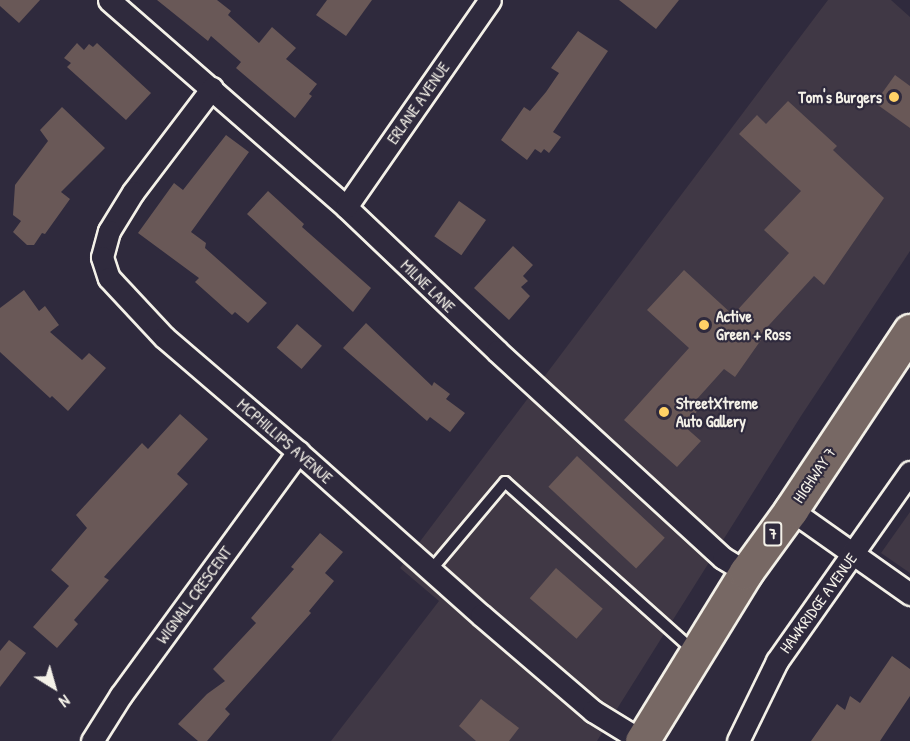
<!DOCTYPE html>
<html>
<head>
<meta charset="utf-8">
<style>
	body { margin:0 }
	#map { position:relative; width:910px; height:741px; overflow:hidden; background:#2f2a3d; font-family:"Patrick Hand",sans-serif }
	div>[style] { position:absolute }
	.built>* { inset:0; background:#403845 }
	.building>* { inset:0; background:#695857; transform-origin:0 0 }
	.roads { filter:drop-shadow(2px 0 #f4f1e8) drop-shadow(-2px 0 #f4f1e8) drop-shadow(0 2px #f4f1e8) drop-shadow(0 -2px #f4f1e8) }
	.service>* { height:10px; margin:-5px; padding:0 5px; transform-origin:5px; border-radius:5px; background:#2f2a3d }
	.minor>* { height:21px; margin:-10.5px; padding:0 10.5px; transform-origin:10.5px; border-radius:10.5px; background:#2f2a3d }
	.primary>* { height:33px; margin:-16.5px; padding:0 16.5px; transform-origin:16.5px; border-radius:16.5px; background:#776864 }
	.dots>* { width:16px; height:16px; translate:-50% -50%; box-sizing:border-box; border:3px solid #2f2a3d; border-radius:50% }
	span { translate:-50% -50%; white-space:nowrap; text-align:center; line-height:1.15; -webkit-text-stroke:4.5px #2f2a3d; paint-order:stroke }
	.shield-label span { padding:2px 4px; background:#2f2a3d; border:2px solid; border-radius:4px; -webkit-text-stroke-width:0 }
	.shield-label { font-size:15px; color:#f4f1e8; font-weight:700 }
	.poi-label { font-size:16px; color:#f4f1e8; font-weight:700 }
	.right { translate:-100% -50%; text-align:right }
	.left { translate:0 -50%; text-align:left }
	.street-label { font-size:16px; color:#f4f1e8 }
	.north { position:absolute; left:24px; top:657px; width:60px; height:60px; -webkit-text-stroke:4px #2f2a3d; paint-order:stroke; rotate:143deg; font-size:16px; font-weight:700; line-height:24px; text-align:center; color:#f4f1e8 }
	.north::after { content:''; display:block; margin:auto; width:21px; height:27px; background:#f4f1e8; clip-path:polygon(50% 0,100% 100%,50% 72%,0 100%) }
</style>
</head>
<body>
<div id="map">
	<div class="built">
		<div style="clip-path:polygon(828px 0,891px 0,910px 17px,910px 251px,801px 416px,605px 728px,597px 741px,331px 741px,439px 601px,400px 568px)"></div>
		<div style="clip-path:polygon(910px 512px,910px 573px,881px 553px)"></div>
	</div>
	<div class="building">
		<div style="clip-path:polygon(0 0,40px 0,19px 23px,0 6px)"></div>
		<div style="clip-path:polygon(157px 0,217px 0,231px 11px,228px 15px,259px 43px,272px 27px,296px 48px,286px 59px,317px 84px,309px 94px,312px 96px,295px 118px,236px 68px,241px 62px,211px 36px,208px 41px)"></div>
		<div style="clip-path:polygon(327px 0,372px 0,346px 36px,316px 15px)"></div>
		<div style="clip-path:polygon(619px 0,679px 0,656px 29px)"></div>
		<div style="clip-path:polygon(578px 31px,608px 51px,553px 132px,561px 137px,549px 153px,544px 149px,541px 153px,535px 149px,527px 160px,501px 140px,524px 107px,530px 111px,546px 92px,559px 73px,551px 68px)"></div>
		<div style="clip-path:polygon(77px 43px,84px 50px,89px 44px,93px 47px,97px 43px,151px 93px,126px 120px,67px 67px,71px 63px,64px 58px)"></div>
		<div style="clip-path:polygon(895px 75px,910px 86px,910px 128px,875px 103px)"></div>
		<div style="clip-path:polygon(788px 101px,837px 146px,833px 150px,884px 198px,824px 285px,814px 276px,758px 337px,761px 340px,735px 377px,724px 369px,697px 399px,703px 405px,684px 426px,701px 441px,677px 467px,624px 420px,689px 348px,647px 310px,684px 270px,733px 315px,789px 253px,764px 230px,801px 191px,739px 134px,757px 115px,766px 124px)"></div>
		<div style="clip-path:polygon(62px 107px,105px 148px,61px 192px,70px 199px,45px 234px,42px 233px,34px 245px,27px 245px,13px 232px,21px 221px,13px 215px,15px 185px,48px 141px,40px 130px)"></div>
		<div style="clip-path:polygon(226px 135px,249px 152px,191px 232px,206px 243px,205px 248px,267px 303px,248px 323px,235px 312px,232px 315px,195px 282px,199px 278px,138px 233px,174px 183px,183px 190px)"></div>
		<div style="clip-path:polygon(268px 191px,304px 224px,302px 227px,371px 288px,353px 312px,247px 214px)"></div>
		<div style="left:459px;top:201px;width:33px;height:43px;rotate:35deg"></div>
		<div style="clip-path:polygon(513px 246px,533px 265px,523px 276px,528px 281px,521px 287px,530px 296px,509px 320px,474px 288px)"></div>
		<div style="clip-path:polygon(24px 290px,39px 311px,45px 306px,59px 325px,50px 332px,82px 360px,89px 353px,106px 368px,68px 411px,52px 396px,50px 398px,0 352px,0 308px)"></div>
		<div style="clip-path:polygon(366px 323px,432px 386px,434px 382px,450px 394px,446px 399px,465px 413px,450px 432px,430px 417px,427px 421px,343px 348px)"></div>
		<div style="left:297px;top:324px;width:33px;height:31px;rotate:41deg"></div>
		<div style="clip-path:polygon(180px 414px,208px 439px,177px 474px,188px 484px,104px 577px,109px 580px,74px 620px,78px 624px,57px 648px,33px 627px,69px 586px,51px 570px,87px 528px,76px 515px,142px 443px,148px 449px)"></div>
		<div style="left:577px;top:456px;width:120px;height:42px;rotate:43deg"></div>
		<div style="clip-path:polygon(320px 533px,343px 552px,325px 573px,334px 581px,309px 611px,311px 613px,225px 709px,230px 714px,207px 741px,198px 741px,178px 724px,207px 694px,225px 681px,213px 669px,256px 623px,251px 618px,294px 569px,291px 567px)"></div>
		<div style="left:556px;top:568px;width:62px;height:40px;rotate:41deg"></div>
		<div style="clip-path:polygon(9px 640px,26px 653px,0 687px,0 651px)"></div>
		<div style="clip-path:polygon(892px 656px,910px 669px,910px 696px,880px 741px,811px 741px,837px 704px,845px 710px,850px 696px,860px 703px)"></div>
		<div style="clip-path:polygon(481px 699px,519px 728px,509px 741px,476px 741px,459px 726px)"></div>
	</div>
	<div class="roads">
		<div class="service">
			<div style="left:431px;top:570px;width:115px;rotate:-49.9deg"></div>
			<div style="left:505px;top:482px;width:252px;rotate:41.8deg"></div>
		</div>
		<div class="minor">
			<div style="left:109px;top:0;width:315px;rotate:41.1deg"></div>
			<div style="left:346px;top:207px;width:209px;rotate:43.6deg"></div>
			<div style="left:497px;top:351px;width:306px;rotate:42.5deg"></div>
			<div style="left:723px;top:558px;width:27px;rotate:31deg"></div>
			<div style="left:212px;top:88px;width:131px;rotate:127.2deg"></div>
			<div style="left:133px;top:192px;width:46px;rotate:121.6deg"></div>
			<div style="left:109px;top:231px;width:27px;rotate:105deg"></div>
			<div style="left:102px;top:257px;width:22px;rotate:72deg"></div>
			<div style="left:109px;top:278px;width:81px;rotate:47deg"></div>
			<div style="left:164px;top:337px;width:177px;rotate:40.6deg"></div>
			<div style="left:298px;top:452px;width:245px;rotate:41.7deg"></div>
			<div style="left:481px;top:615px;width:148px;rotate:40.6deg"></div>
			<div style="left:593px;top:711px;width:57px;rotate:31.5deg"></div>
			<div style="left:346px;top:207px;width:252px;rotate:-55.2deg"></div>
			<div style="left:791px;top:510px;width:146px;rotate:35.2deg"></div>
			<div style="left:92px;top:741px;width:54px;rotate:-57.8deg"></div>
			<div style="left:121px;top:695px;width:301px;rotate:-53.9deg"></div>
			<div style="left:738px;top:741px;width:89px;rotate:-64deg"></div>
			<div style="left:777px;top:661px;width:231px;rotate:-54.9deg"></div>
		</div>
		<div class="primary">
			<div style="left:642px;top:741px;width:198px;rotate:-58.4deg"></div>
			<div style="left:746px;top:572px;width:77px;rotate:-54deg"></div>
			<div style="left:791px;top:510px;width:215px;rotate:-56.4deg"></div>
		</div>
	</div>
	<div class="dots">
		<div style="left:894px;top:97px;background:#ffd166"></div>
		<div style="left:704px;top:325px;background:#ffd166"></div>
		<div style="left:664px;top:412px;background:#ffd166"></div>
	</div>
	<div class="shield-label">
		<span style="left:773px;top:534px">7</span>
	</div>
	<div class="poi-label">
		<span class="right" style="left:882px;top:97px">Tom's Burgers</span>
		<span class="left" style="left:716px;top:325px">Active<br>Green + Ross</span>
		<span class="left" style="left:676px;top:412px">StreetXtreme<br>Auto Gallery</span>
	</div>
	<div class="street-label">
		<span style="left:418px;top:103px;rotate:-55deg">ERLANE AVENUE</span>
		<span style="left:428px;top:286px;rotate:44deg">MILNE LANE</span>
		<span style="left:285px;top:441px;rotate:41deg">MCPHILLIPS AVENUE</span>
		<span style="left:814px;top:475px;rotate:-56deg">HIGHWAY 7</span>
		<span style="left:194px;top:595px;rotate:-54deg">WIGNALL CRESCENT</span>
		<span style="left:818px;top:603px;rotate:-54deg">HAWKRIDGE AVENUE</span>
	</div>
	<div class="north">N</div>
</div>
</body>
</html>
